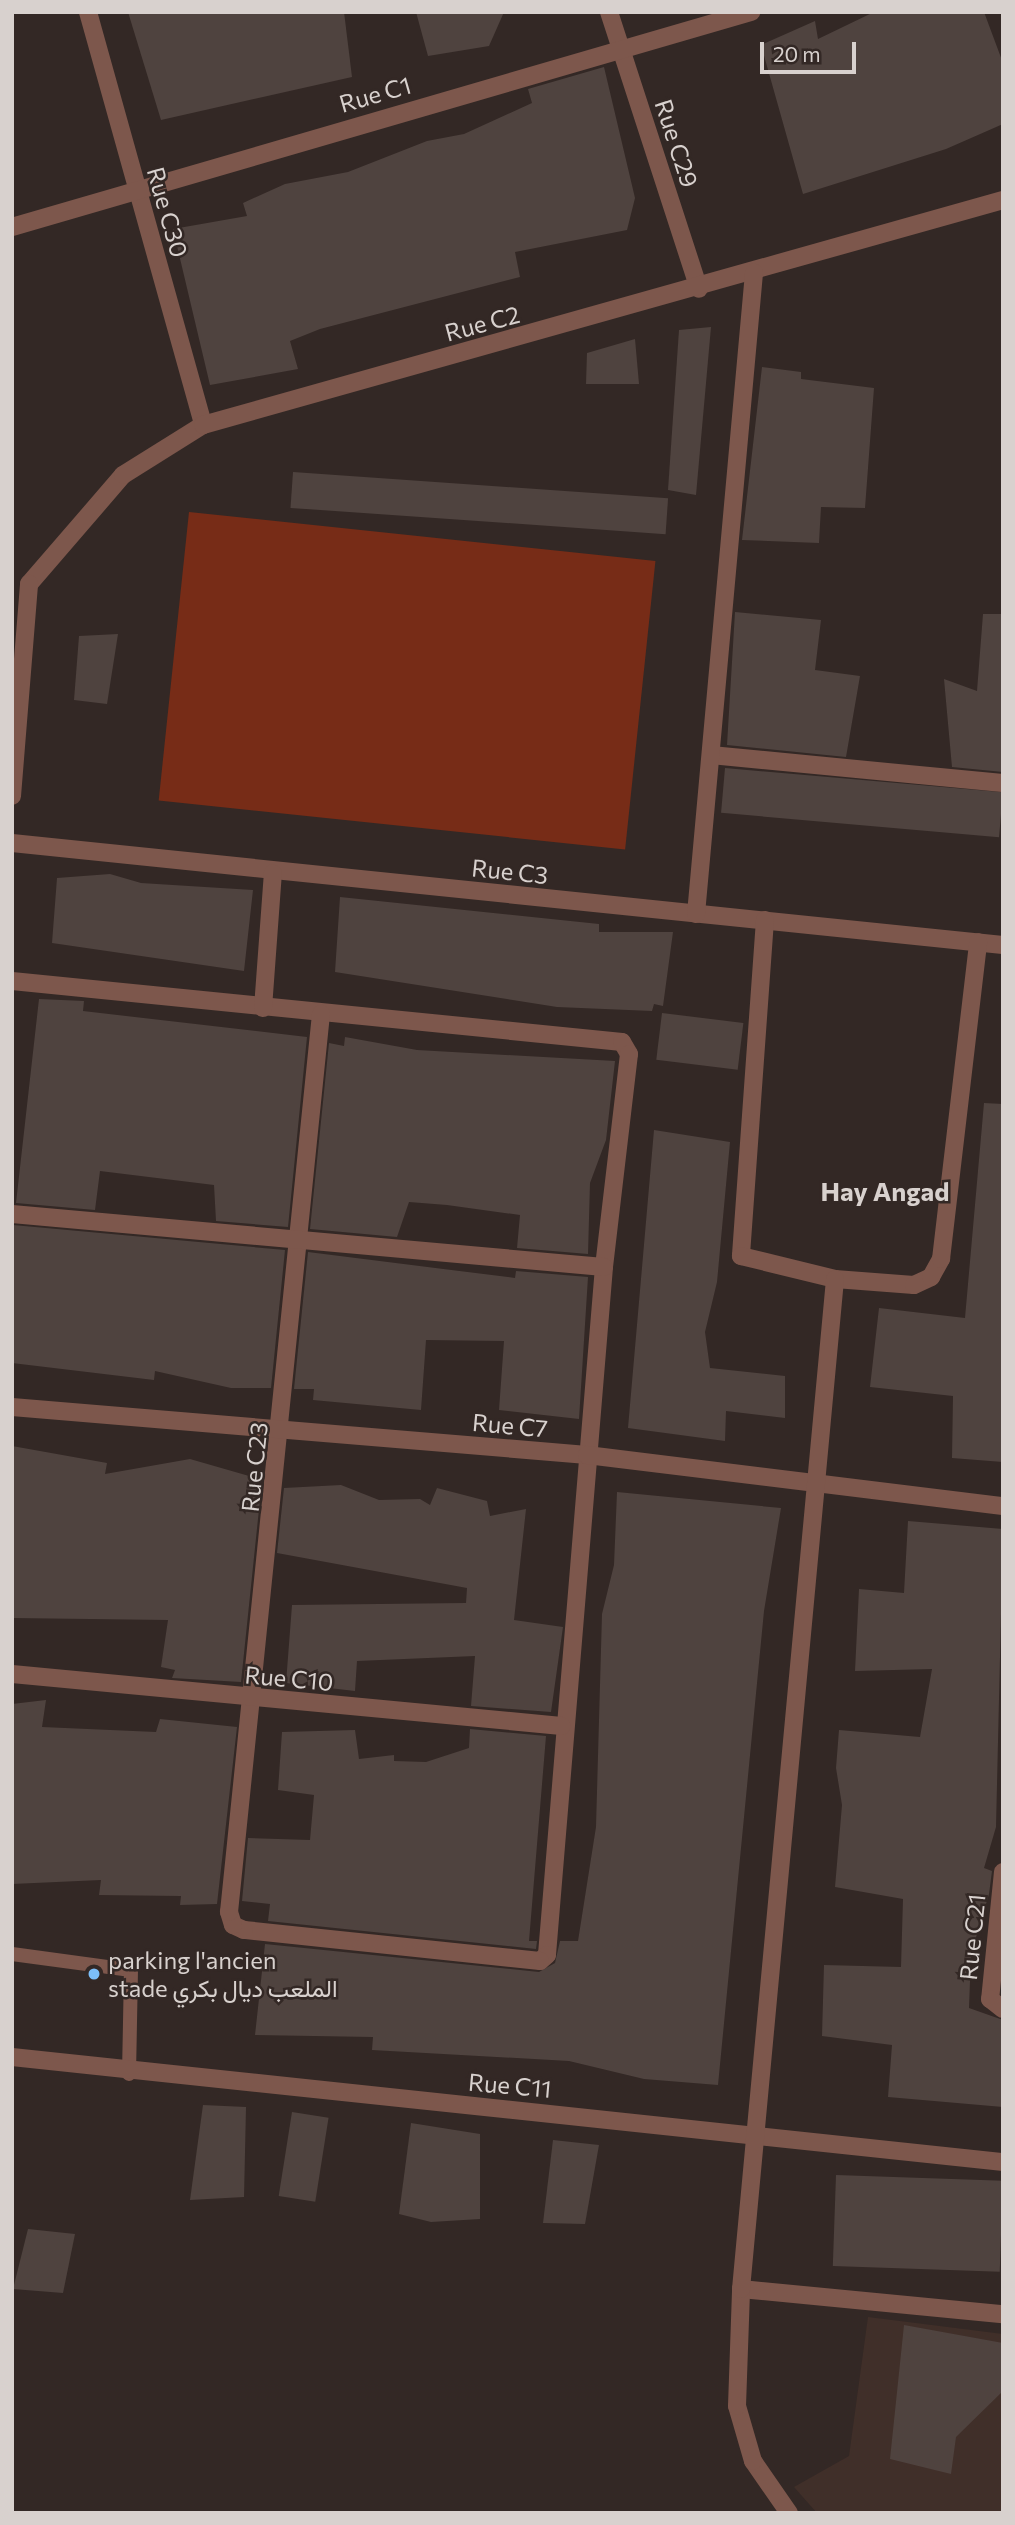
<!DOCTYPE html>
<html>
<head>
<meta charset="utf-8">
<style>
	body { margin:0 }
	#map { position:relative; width:1015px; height:2525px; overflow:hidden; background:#332825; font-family:Commissioner,Vazirmatn,sans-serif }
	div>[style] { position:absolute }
	.built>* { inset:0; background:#402f29 }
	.green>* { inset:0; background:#772c17; transform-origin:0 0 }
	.building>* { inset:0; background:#4f433f; transform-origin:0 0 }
	.service>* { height:14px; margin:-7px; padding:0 7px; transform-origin:7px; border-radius:7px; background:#7d574c }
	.minor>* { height:18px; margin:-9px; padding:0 9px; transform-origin:9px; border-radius:9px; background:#7d574c }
	.dots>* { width:19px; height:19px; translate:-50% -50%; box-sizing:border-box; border:4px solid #332825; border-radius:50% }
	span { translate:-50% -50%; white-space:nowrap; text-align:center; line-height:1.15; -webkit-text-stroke:5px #332825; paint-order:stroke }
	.street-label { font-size:24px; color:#d8d1ce }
	.poi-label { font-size:24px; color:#d8d1ce }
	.left { translate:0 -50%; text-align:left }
	.neighbourhood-label { font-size:26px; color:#d8d1ce; font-weight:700 }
	.frame { position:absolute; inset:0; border:14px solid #d8d1ce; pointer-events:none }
	.scale { position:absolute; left:760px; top:42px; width:96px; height:32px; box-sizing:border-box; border:4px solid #d8d1ce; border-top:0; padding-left:9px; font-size:21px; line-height:24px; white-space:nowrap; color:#d8d1ce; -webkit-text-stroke:5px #332825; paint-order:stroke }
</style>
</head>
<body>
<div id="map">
	<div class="built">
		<div style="clip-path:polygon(868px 2317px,1003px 2334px,1003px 2513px,817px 2513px,794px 2487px,849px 2456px)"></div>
	</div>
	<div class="green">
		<div style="left:189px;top:512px;width:469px;height:290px;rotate:6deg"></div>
	</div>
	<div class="building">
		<div style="clip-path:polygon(128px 12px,344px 12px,352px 77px,161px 120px)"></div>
		<div style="clip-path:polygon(416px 12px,504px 12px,489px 46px,428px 56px)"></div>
		<div style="clip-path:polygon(874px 12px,984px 12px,1003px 63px,1003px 124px,946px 149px,803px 194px,761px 45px,815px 21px,818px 39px)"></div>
		<div style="clip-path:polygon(604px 67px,635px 198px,627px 230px,515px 252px,520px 277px,320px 329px,290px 341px,298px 369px,210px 385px,173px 229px,247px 216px,243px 203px,285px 184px,348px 172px,427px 141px,464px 134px,532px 103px,528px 89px)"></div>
		<div style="clip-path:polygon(711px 327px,696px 495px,668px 490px,679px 330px)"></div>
		<div style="clip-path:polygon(635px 339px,639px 384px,586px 384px,587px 353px)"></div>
		<div style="clip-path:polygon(762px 367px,801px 372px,801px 379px,874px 388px,865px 508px,821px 507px,819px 543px,742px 540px)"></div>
		<div style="left:293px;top:472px;width:376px;height:36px;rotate:4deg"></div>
		<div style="clip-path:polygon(735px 612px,821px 620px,815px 670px,860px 676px,846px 757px,727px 745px)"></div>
		<div style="clip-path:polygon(983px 614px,1003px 614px,1003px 772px,952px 767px,944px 679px,977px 691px)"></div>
		<div style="clip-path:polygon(118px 634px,107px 704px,74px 700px,79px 636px)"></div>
		<div style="left:725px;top:768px;width:279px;height:45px;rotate:5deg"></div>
		<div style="clip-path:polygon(110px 874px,141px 883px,253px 890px,244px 971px,52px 943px,57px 878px)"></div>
		<div style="clip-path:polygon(340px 897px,599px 924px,599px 932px,673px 932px,663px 1006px,654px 1004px,652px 1011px,557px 1007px,335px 972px)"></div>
		<div style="clip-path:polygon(39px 999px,84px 1001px,83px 1011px,307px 1037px,288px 1227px,216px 1221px,214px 1185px,100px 1171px,95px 1210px,16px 1203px)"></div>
		<div style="left:662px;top:1013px;width:82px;height:47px;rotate:7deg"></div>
		<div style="clip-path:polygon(345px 1037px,417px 1050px,615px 1061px,606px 1140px,590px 1183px,588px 1254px,517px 1248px,520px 1215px,447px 1205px,409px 1202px,397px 1237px,310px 1229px,329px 1043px,344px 1046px)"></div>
		<div style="clip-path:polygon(984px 1103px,1003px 1104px,1003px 1462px,952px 1458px,953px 1396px,870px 1387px,879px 1308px,965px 1318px)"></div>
		<div style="clip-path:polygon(654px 1130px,730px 1142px,717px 1282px,705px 1332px,710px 1368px,785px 1376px,785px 1418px,726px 1411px,725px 1441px,628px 1428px)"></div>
		<div style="clip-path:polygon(13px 1225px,285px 1250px,271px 1388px,231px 1388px,155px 1371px,154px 1380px,12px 1363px)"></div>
		<div style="clip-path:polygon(308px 1252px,515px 1278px,516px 1271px,588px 1277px,579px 1419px,499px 1410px,504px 1341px,426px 1340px,421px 1410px,313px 1400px,314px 1389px,294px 1389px)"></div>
		<div style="clip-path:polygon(12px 1446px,107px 1463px,105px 1474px,190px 1459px,256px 1478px,261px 1490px,241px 1682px,172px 1678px,175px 1670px,161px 1667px,168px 1620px,12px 1618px)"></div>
		<div style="clip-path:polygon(341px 1485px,379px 1500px,420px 1499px,430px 1505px,437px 1488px,487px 1501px,490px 1516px,526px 1509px,514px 1620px,563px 1627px,551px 1712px,471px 1706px,475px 1656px,357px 1661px,355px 1691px,286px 1683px,292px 1605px,466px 1603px,467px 1588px,277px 1553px,284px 1488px)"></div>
		<div style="clip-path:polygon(617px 1492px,781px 1508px,764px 1611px,718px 2085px,644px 2079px,569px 2061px,372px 2050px,373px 2037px,255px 2035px,265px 1944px,539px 1972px,555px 1963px,560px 1941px,578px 1941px,596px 1827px,602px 1614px,614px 1565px)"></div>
		<div style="clip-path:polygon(908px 1521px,1003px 1529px,996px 1827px,984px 1868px,992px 1871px,989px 1894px,971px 1954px,969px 2008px,1003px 2020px,1003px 2107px,888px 2097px,892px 2045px,822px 2036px,824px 1965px,901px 1967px,903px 1899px,835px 1887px,842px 1805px,836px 1768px,839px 1730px,920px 1737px,932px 1669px,855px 1671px,859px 1589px,904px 1593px)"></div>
		<div style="clip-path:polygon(46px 1700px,42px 1727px,156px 1732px,160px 1719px,237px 1727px,217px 1904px,180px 1905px,181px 1896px,99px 1895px,101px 1880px,12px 1884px,12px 1704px)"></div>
		<div style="clip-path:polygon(470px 1729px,546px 1736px,529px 1941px,537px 1941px,536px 1949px,268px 1921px,270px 1904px,242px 1901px,248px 1838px,310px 1840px,314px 1795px,278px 1790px,282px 1732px,355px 1730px,359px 1759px,394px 1755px,394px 1761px,426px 1762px,469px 1748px)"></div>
		<div style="clip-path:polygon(203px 2105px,246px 2107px,244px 2197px,190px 2200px)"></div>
		<div style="left:292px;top:2112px;width:37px;height:85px;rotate:9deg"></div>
		<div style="clip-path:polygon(411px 2123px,480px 2134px,480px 2219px,431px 2222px,399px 2214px)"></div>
		<div style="clip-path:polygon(553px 2140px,599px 2145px,585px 2224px,543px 2223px)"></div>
		<div style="left:836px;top:2175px;width:167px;height:91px;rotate:2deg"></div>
		<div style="clip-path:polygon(28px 2229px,75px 2234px,63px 2293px,13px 2289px)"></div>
		<div style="clip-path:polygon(904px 2325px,1003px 2343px,1003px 2391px,956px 2437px,951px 2474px,890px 2459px)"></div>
	</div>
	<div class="service">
		<div style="left:12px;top:1954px;width:120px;rotate:7.7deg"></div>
		<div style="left:131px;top:1970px;width:104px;rotate:91.1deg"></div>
	</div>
	<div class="minor">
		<div style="left:88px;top:12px;width:429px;rotate:74.4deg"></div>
		<div style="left:609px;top:12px;width:291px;rotate:72deg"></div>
		<div style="left:12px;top:227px;width:770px;rotate:-16.22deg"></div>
		<div style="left:29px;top:584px;width:144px;rotate:-49.2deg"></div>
		<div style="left:123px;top:475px;width:94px;rotate:-32deg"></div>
		<div style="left:203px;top:425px;width:831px;rotate:-15.71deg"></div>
		<div style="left:711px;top:755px;width:293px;rotate:5.5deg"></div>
		<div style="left:12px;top:796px;width:213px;rotate:-85.4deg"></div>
		<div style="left:12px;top:843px;width:996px;rotate:5.88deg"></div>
		<div style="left:696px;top:914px;width:644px;rotate:-84.83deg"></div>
		<div style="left:765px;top:920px;width:337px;rotate:94.1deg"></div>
		<div style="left:741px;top:1256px;width:97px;rotate:13.7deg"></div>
		<div style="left:835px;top:1279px;width:79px;rotate:4.3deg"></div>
		<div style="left:914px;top:1285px;width:19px;rotate:-25deg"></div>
		<div style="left:931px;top:1277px;width:21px;rotate:-61deg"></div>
		<div style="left:941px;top:1259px;width:319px;rotate:-83.3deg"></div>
		<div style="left:12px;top:981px;width:613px;rotate:5.71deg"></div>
		<div style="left:622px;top:1042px;width:14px;rotate:60deg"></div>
		<div style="left:629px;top:1054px;width:214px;rotate:96.7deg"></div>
		<div style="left:604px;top:1267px;width:690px;rotate:94.74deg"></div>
		<div style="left:547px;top:1955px;width:9px;rotate:139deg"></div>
		<div style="left:540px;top:1961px;width:298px;rotate:-174deg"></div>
		<div style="left:244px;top:1930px;width:12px;rotate:-156deg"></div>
		<div style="left:233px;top:1925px;width:14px;rotate:-107deg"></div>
		<div style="left:229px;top:1912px;width:903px;rotate:-84.15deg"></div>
		<div style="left:263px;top:1008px;width:135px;rotate:-85.8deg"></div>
		<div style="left:12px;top:1214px;width:594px;rotate:5.12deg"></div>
		<div style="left:12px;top:1407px;width:577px;rotate:4.77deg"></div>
		<div style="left:587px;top:1455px;width:419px;rotate:7deg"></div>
		<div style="left:12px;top:1674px;width:552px;rotate:5.4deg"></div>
		<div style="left:1003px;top:1872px;width:128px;rotate:95.8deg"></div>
		<div style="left:990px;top:1999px;width:16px;rotate:38deg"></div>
		<div style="left:12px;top:2057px;width:997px;rotate:6.05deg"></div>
		<div style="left:741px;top:2289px;width:263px;rotate:5.5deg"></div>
		<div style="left:789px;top:2513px;width:63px;rotate:-124.7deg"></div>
		<div style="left:753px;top:2461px;width:57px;rotate:-106.2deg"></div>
		<div style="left:737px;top:2406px;width:117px;rotate:-88deg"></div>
		<div style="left:741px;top:2289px;width:1014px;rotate:-84.68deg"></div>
	</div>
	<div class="dots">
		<div style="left:94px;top:1974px;background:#7cbef9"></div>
	</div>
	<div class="street-label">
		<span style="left:375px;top:94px;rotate:-16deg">Rue C1</span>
		<span style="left:677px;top:143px;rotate:72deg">Rue C29</span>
		<span style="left:168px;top:212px;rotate:74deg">Rue C30</span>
		<span style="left:482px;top:323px;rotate:-15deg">Rue C2</span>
		<span style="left:510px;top:871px;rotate:6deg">Rue C3</span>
		<span style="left:510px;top:1425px;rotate:5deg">Rue C7</span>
		<span style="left:254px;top:1467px;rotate:-84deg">Rue C23</span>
		<span style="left:289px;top:1678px;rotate:5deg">Rue C10</span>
		<span style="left:972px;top:1937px;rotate:-84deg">Rue C21</span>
		<span style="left:510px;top:2085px;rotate:5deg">Rue C11</span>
	</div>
	<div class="poi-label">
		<span class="left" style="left:108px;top:1974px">parking l'ancien<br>stade الملعب ديال بكري</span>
	</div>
	<div class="neighbourhood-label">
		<span style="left:885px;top:1191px">Hay Angad</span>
	</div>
	<div class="frame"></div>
	<div class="scale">20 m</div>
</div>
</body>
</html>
